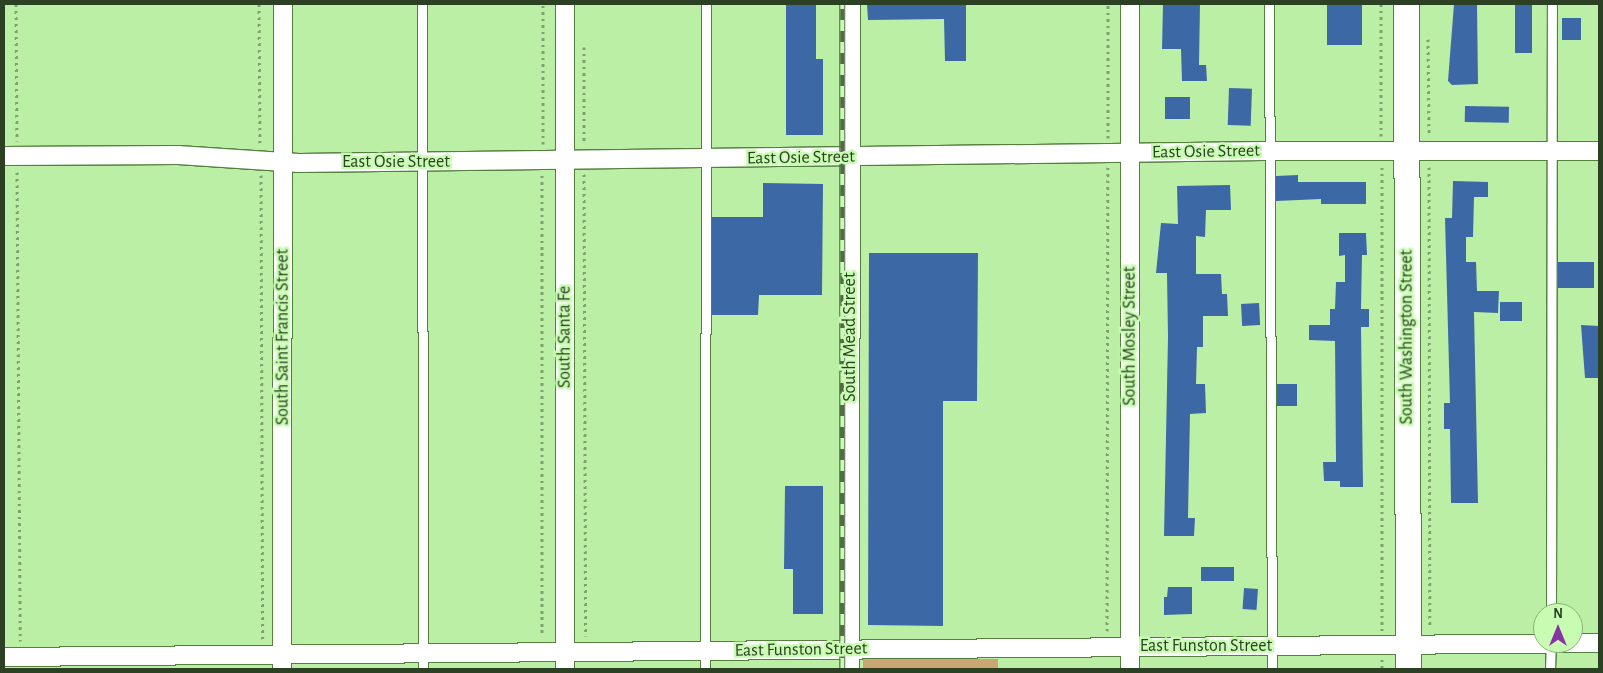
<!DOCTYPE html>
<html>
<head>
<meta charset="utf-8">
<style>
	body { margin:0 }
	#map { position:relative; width:1603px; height:673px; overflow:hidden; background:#bcefa6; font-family:"Alegreya Sans",sans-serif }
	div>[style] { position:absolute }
	.green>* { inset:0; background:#caa672; transform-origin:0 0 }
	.building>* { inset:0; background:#3c69a6; transform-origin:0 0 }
	.path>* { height:3px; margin-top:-1.5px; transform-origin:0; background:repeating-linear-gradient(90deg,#7da26c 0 2.5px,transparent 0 6.5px) }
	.roads { filter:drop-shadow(1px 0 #53803d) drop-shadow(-1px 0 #53803d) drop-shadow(0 1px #53803d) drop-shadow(0 -1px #53803d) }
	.lane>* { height:9px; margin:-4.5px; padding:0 4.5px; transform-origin:4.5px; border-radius:4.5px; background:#fff }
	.street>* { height:18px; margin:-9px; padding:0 9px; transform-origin:9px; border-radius:9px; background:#fff }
	.secondary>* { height:25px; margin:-12.5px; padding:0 12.5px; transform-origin:12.5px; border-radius:12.5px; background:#fff }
	.rail>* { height:5.5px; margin-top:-2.75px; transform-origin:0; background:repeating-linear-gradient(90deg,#c9fcb3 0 11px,#506c44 0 22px); box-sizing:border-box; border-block:1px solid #506c44 }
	span { translate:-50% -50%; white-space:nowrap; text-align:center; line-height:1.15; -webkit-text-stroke:5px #c9fcb3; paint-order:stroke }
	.street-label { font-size:18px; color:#2c4023 }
	.frame { position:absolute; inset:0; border:5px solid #2c4023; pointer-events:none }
	.north { position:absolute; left:1533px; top:603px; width:50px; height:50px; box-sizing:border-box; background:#c9fcb3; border:1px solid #8ab179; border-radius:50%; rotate:0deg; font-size:14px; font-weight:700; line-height:20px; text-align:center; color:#2c4023 }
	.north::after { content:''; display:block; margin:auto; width:18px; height:22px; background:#8734a2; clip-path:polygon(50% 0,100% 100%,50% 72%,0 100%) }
</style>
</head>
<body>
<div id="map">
	<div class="green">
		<div style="left:863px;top:659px;width:135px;height:10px"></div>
	</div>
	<div class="building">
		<div style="clip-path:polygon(786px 4px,816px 4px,816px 59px,823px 59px,823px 135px,786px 135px)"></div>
		<div style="clip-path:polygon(867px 4px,966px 4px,966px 61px,945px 61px,944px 19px,868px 20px)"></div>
		<div style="clip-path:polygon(1163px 4px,1200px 4px,1199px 65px,1206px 65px,1207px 81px,1182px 81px,1181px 49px,1162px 49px)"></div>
		<div style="left:1327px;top:4px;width:35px;height:41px"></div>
		<div style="clip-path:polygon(1454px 4px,1477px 4px,1478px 84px,1452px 85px,1448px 81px)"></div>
		<div style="left:1515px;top:4px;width:17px;height:49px"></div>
		<div style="left:1562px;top:18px;width:19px;height:22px"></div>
		<div style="left:1229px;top:88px;width:23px;height:37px;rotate:2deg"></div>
		<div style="left:1190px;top:97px;width:22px;height:25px;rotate:90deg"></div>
		<div style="left:1465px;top:106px;width:44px;height:16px;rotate:1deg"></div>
		<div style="clip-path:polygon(1298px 175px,1298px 182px,1366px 182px,1366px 204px,1321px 204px,1321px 199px,1276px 201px,1276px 176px)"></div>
		<div style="clip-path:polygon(1453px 181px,1488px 182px,1488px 197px,1474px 197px,1473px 237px,1466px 237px,1466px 262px,1476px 262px,1477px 291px,1499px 291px,1498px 313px,1474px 312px,1478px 503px,1451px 503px,1450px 429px,1444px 429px,1444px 403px,1450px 403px,1445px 218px,1452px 218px)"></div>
		<div style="clip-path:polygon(763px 183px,823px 184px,822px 295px,759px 295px,758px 315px,712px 315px,712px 217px,763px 217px)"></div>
		<div style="clip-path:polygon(1230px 185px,1231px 210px,1206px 210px,1205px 237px,1196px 236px,1196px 274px,1221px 274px,1222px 294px,1227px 294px,1228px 316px,1203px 316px,1203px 347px,1197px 347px,1196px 384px,1205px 384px,1206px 413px,1190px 414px,1188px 518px,1195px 518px,1194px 536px,1164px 536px,1168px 337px,1167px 273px,1156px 273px,1161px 223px,1178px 224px,1177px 186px)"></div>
		<div style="clip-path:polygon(1339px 233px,1366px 233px,1367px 255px,1362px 255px,1361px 309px,1369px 309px,1369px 327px,1361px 327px,1363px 487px,1340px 487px,1340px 481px,1324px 481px,1323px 462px,1336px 462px,1335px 341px,1309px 340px,1309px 325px,1330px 325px,1330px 309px,1335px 309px,1336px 282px,1345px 282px,1345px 255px,1339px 256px)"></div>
		<div style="clip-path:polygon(869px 253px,978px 253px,977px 401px,943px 401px,943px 626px,868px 625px)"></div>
		<div style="left:1558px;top:262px;width:36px;height:26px"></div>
		<div style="left:1500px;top:302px;width:22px;height:19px"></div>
		<div style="left:1259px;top:303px;width:22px;height:18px;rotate:87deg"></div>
		<div style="clip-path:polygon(1581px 325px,1599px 326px,1599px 378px,1585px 378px)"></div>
		<div style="left:1277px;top:384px;width:20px;height:22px"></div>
		<div style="clip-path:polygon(785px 486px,823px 486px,823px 614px,793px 614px,793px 569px,784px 569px)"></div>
		<div style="left:1234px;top:567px;width:14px;height:33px;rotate:90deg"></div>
		<div style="clip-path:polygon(1168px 587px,1192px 587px,1192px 614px,1164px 615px,1164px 597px,1167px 597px)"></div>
		<div style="left:1244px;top:588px;width:14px;height:21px;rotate:4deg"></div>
	</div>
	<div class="path">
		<div style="left:16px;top:4px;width:137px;rotate:89.6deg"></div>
		<div style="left:259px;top:4px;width:142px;rotate:89.6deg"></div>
		<div style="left:1381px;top:4px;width:132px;rotate:90deg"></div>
		<div style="left:1428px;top:39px;width:97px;rotate:89.4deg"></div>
		<div style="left:584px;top:47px;width:96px;rotate:90deg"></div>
		<div style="left:1108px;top:138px;width:134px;rotate:-90deg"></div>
		<div style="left:543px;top:144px;width:140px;rotate:-90deg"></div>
		<div style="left:1382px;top:167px;width:464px;rotate:90deg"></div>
		<div style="left:1429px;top:167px;width:461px;rotate:89.9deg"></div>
		<div style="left:17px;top:172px;width:469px;rotate:89.6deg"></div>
		<div style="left:584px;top:174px;width:462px;rotate:89.8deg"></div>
		<div style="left:261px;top:175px;width:464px;rotate:89.8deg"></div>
		<div style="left:542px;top:175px;width:461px;rotate:90deg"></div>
		<div style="left:1107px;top:631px;width:464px;rotate:-89.9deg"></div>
		<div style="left:1382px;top:659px;width:10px;rotate:90deg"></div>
	</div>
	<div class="roads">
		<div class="lane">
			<div style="left:422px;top:4px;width:665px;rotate:89.91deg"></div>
			<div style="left:1269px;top:4px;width:665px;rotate:89.74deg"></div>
			<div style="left:1551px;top:613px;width:609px;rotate:-89.91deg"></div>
			<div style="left:705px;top:669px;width:665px;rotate:-89.91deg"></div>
			<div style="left:1550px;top:669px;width:26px;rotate:-88deg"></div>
		</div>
		<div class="street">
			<div style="left:4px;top:156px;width:174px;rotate:-0.3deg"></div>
			<div style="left:178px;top:155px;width:121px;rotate:3.8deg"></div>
			<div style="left:299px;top:163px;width:965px;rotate:-0.71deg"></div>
			<div style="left:1264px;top:151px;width:335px"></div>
			<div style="left:4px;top:657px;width:1595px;rotate:-0.5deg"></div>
			<div style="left:282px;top:669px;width:665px;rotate:-89.91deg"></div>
			<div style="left:565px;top:669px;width:665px;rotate:-90deg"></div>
			<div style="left:850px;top:669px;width:665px;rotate:-89.91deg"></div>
			<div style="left:1130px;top:669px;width:665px;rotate:-90deg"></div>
		</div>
		<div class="secondary">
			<div style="left:1406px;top:4px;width:665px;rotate:89.83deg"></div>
		</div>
	</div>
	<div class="rail">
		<div style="left:842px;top:669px;width:665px;rotate:-90deg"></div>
	</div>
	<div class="street-label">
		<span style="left:1206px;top:152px;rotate:-1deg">East Osie Street</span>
		<span style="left:801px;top:158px;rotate:-1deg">East Osie Street</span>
		<span style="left:396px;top:162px">East Osie Street</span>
		<span style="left:1130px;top:336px;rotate:-90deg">South Mosley Street</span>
		<span style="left:283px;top:337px;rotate:-90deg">South Saint Francis Street</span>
		<span style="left:565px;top:337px;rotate:-90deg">South Santa Fe</span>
		<span style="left:850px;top:337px;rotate:-90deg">South Mead Street</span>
		<span style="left:1407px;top:337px;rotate:-90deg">South Washington Street</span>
		<span style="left:1206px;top:646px">East Funston Street</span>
		<span style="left:801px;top:650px;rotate:-1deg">East Funston Street</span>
	</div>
	<div class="frame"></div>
	<div class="north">N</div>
</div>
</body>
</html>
